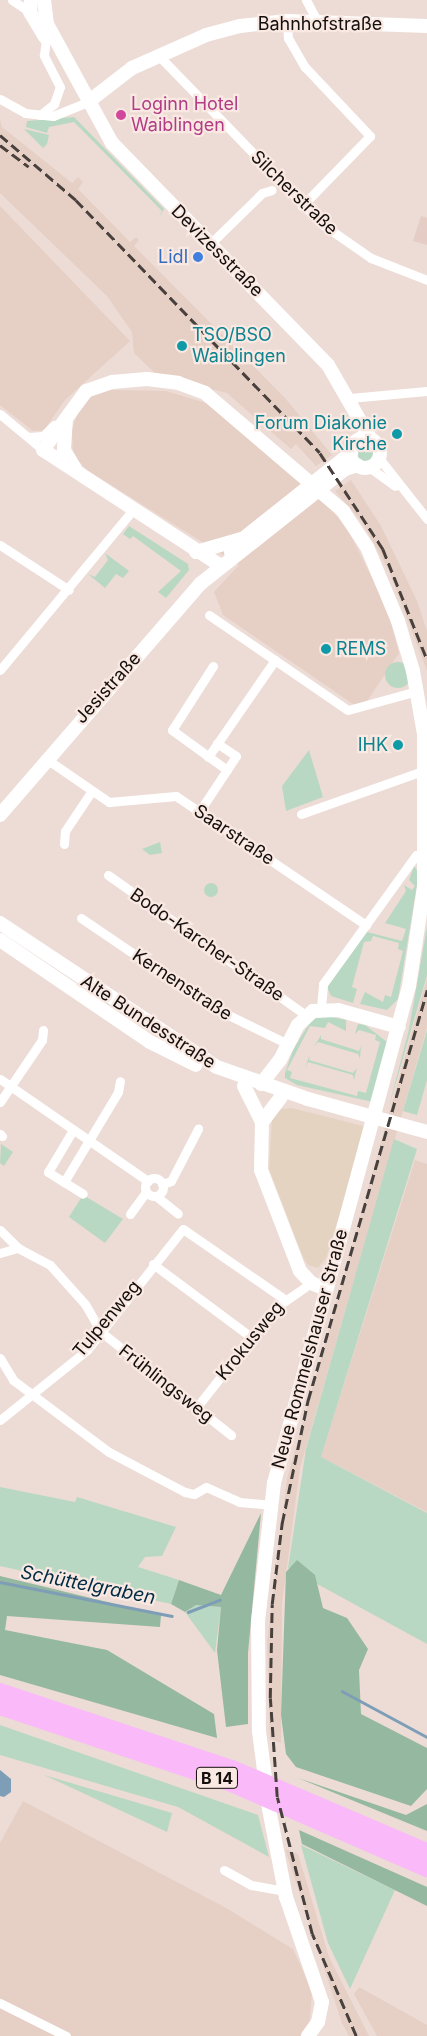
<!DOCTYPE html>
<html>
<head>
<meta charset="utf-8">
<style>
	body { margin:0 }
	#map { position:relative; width:427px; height:2036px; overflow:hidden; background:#ecdcd5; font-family:Inter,sans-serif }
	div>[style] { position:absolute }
	.commercial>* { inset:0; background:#e5d3c2 }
	.built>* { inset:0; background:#e6cfc4 }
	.education>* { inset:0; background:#e5ccc5 }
	.green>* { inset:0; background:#b9d8c3 }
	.round { border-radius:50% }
	.forest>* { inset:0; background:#95b8a0 }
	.water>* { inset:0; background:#7d9eb6 }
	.stream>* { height:2.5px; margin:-1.25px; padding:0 1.25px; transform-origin:1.25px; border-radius:1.25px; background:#7d9eb6 }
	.street>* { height:9px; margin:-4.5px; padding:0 4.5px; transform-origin:4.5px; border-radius:4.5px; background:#fff }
	.street>.ring { margin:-4.5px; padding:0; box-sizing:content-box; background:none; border:9px solid #fff; border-radius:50% }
	.secondary>* { height:14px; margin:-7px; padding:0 7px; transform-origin:7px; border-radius:7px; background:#fff }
	.secondary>.ring { margin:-7px; padding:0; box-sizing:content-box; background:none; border:14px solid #fff; border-radius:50% }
	.highway>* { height:18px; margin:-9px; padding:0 9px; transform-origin:9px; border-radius:9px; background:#fab9f8 }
	.rail>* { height:2.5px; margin-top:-1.25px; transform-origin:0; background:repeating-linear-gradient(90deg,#48403d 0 10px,transparent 0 15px) }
	.dots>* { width:14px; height:14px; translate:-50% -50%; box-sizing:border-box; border:2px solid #f9e9e2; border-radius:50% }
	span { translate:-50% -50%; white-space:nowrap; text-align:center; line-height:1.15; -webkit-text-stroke:4.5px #f9e9e2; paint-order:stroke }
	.shield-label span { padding:1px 4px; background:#f9e9e2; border:1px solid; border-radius:4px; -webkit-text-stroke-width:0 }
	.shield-label { font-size:16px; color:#140f0d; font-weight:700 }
	.street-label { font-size:18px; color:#140f0d }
	.hotel-label { font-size:18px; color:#b23c85 }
	.left { translate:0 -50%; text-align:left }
	.shop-label { font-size:18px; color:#366cbe }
	.right { translate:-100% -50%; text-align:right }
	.culture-label { font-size:18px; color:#0d838f }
	.water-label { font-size:19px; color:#002c45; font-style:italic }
</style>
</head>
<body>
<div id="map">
	<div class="commercial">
		<div style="clip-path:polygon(292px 1108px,367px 1127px,326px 1258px,318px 1268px,308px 1265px,303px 1257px,269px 1169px,272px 1117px,281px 1109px)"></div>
	</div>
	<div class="built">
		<div style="clip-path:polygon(0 120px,2px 127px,72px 183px,78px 177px,83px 182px,78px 189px,130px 242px,136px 237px,139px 240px,134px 246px,285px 398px,332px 455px,316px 466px,296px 444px,291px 449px,227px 393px,158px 376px,134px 353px,132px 332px,107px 296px,0 193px)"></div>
		<div style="clip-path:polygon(0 206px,130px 341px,65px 400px,44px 430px,33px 431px,0 405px)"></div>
		<div style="clip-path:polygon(110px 390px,166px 391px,209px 404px,330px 508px,348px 530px,387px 608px,399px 653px,366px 703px,356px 706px,223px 615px,214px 592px,239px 565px,87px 470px,73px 455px,72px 429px,78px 413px,92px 396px)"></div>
		<div style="clip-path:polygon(351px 480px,381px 526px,417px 601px,427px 631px,427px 671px,389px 571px,362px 522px,335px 491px)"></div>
		<div style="clip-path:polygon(427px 978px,427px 1027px,300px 1468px,282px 1604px,281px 1743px,270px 1739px,267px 1642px,287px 1479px)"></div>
		<div style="clip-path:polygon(415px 1160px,427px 1164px,427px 1512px,321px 1457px)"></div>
		<div style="clip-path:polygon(23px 1801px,226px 1908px,293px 1949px,312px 1991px,309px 2029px,303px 2036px,0 2036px,0 1843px)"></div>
		<div style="clip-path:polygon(285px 1849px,298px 1854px,329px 1957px,369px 2036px,349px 2036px,342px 2023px)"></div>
		<div style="clip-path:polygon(359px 1987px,427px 2025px,427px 2036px,377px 2036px,354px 1994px)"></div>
	</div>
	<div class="education">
		<div style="clip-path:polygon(421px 216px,427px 218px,427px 245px,413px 241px)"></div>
	</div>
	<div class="green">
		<div style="clip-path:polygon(74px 117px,164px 209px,159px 218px,162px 211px,74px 122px,49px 127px,47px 133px,26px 127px,27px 121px)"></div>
		<div style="clip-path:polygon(24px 129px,49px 135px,47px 144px,43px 148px)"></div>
		<div class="round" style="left:356px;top:443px;width:18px;height:18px"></div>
		<div style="clip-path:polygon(129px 526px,188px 564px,189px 570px,166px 598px,158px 592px,181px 571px,133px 536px,130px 539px,123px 534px)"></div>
		<div style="clip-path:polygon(105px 553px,129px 571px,123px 578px,116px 574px,105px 588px,88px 574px,95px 577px,108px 560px)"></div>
		<div class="round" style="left:385px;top:662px;width:26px;height:26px"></div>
		<div style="clip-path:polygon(309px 750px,323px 797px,286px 811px,282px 786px)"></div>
		<div style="clip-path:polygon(160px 842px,162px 853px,150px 855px,142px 849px)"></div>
		<div style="clip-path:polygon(414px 866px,419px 873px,398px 999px,387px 1010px,360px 1004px,365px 992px,383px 1002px,385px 995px,391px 997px,403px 951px,398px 949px,399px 943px,373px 936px,371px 941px,364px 942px,352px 987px,357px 989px,353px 1003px,331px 996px,327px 987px,367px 932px,402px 941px,406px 929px,385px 923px,406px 891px,404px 885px,412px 890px,415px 886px,409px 880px)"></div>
		<div class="round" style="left:204px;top:883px;width:14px;height:14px"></div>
		<div style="clip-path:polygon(427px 927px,427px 975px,388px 1110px,409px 1029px)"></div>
		<div style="clip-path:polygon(327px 1016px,346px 1020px,346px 1031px,328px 1022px,325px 1028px,310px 1026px,287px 1070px,292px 1072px,290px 1078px,357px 1096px,358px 1091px,366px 1093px,380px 1042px,375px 1040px,376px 1035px,359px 1030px,355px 1034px,358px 1024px,365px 1025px,387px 1042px,373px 1102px,297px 1085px,285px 1078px,285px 1073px,293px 1050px,304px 1032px,313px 1019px)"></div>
		<div style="clip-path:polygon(427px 1030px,427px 1080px,417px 1115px,403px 1111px)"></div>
		<div style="clip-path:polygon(321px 1035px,321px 1039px,359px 1051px,361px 1046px,360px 1059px,358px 1054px,318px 1042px,314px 1047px)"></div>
		<div style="clip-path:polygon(310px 1054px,309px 1060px,353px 1073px,357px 1068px,354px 1080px,353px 1075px,308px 1062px,305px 1068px)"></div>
		<div style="clip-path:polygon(394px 1139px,417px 1149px,321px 1457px,427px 1513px,427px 1644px,288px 1568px,306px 1449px)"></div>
		<div style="clip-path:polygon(1px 1144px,13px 1152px,4px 1166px,0 1163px)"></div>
		<div style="clip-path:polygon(83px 1195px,123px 1219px,105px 1243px,69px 1217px)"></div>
		<div style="clip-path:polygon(0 1487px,75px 1502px,77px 1497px,176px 1527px,162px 1556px,145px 1557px,138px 1567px,179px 1580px,171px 1604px,0 1566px)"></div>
		<div style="clip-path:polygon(196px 1605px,221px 1607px,215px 1653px,185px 1612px)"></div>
		<div style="clip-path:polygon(0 1725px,258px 1815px,269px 1857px,178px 1807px,0 1755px)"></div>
		<div style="clip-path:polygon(44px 1775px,172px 1813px,167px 1832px)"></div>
		<div style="clip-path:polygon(301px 1845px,395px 1890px,350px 1989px,328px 1943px)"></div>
	</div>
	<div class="forest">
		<div style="clip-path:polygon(261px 1513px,248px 1653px,248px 1724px,226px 1727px,217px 1650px,221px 1607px,196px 1605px,185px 1612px,171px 1604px,179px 1580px,221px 1595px)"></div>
		<div style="clip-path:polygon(297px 1560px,315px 1575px,323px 1608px,347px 1618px,368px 1649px,359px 1670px,361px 1714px,427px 1748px,427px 1789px,411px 1806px,296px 1767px,286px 1754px,281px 1715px,286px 1572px)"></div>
		<div style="clip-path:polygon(0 1576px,161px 1615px,160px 1627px,7px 1616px,5px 1630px,107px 1650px,214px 1714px,217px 1738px,0 1675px)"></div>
		<div style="clip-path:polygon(298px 1778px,406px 1815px,427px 1804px,427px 1831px)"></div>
		<div style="clip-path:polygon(299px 1830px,427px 1887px,427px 1906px,302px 1844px)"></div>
	</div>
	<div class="water">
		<div style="clip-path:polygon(0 1770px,11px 1779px,11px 1792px,4px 1797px,0 1796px)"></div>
	</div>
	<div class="stream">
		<div style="left:0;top:1582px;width:175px;rotate:11.2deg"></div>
		<div style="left:188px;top:1612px;width:34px;rotate:-21deg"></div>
		<div style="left:342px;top:1691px;width:97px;rotate:28.4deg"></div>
	</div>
	<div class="street">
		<div style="left:12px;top:0;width:22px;rotate:34deg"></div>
		<div style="left:306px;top:0;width:24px;rotate:62deg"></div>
		<div style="left:287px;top:21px;width:17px;rotate:87deg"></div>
		<div style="left:288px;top:38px;width:34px;rotate:60deg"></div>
		<div style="left:305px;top:67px;width:95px;rotate:46.7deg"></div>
		<div style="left:370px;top:136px;width:98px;rotate:134.2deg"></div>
		<div style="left:160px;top:57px;width:233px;rotate:45.9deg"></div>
		<div style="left:322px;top:224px;width:60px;rotate:34.8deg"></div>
		<div style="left:371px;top:258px;width:60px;rotate:21.4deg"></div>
		<div style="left:0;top:99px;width:29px;rotate:29deg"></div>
		<div style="left:25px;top:113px;width:28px;rotate:6deg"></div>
		<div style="left:53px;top:116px;width:38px;rotate:-22deg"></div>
		<div style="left:40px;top:115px;width:18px;rotate:-38deg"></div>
		<div style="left:54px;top:104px;width:18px;rotate:-71deg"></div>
		<div style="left:60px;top:87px;width:36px;rotate:-117deg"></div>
		<div style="left:44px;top:55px;width:16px;rotate:-83deg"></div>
		<div style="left:210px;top:244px;width:73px;rotate:-44.4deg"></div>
		<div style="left:262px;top:193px;width:10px;rotate:-17deg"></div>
		<div style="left:350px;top:398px;width:77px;rotate:-5.2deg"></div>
		<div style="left:0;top:414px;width:56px;rotate:39.9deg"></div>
		<div style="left:28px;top:437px;width:15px;rotate:-4deg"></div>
		<div style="left:43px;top:436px;width:16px;rotate:-45deg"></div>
		<div style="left:379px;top:458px;width:78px;rotate:51.8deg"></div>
		<div style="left:369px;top:467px;width:32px;rotate:36deg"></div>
		<div style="left:0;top:545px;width:82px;rotate:33.1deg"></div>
		<div style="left:209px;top:615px;width:168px;rotate:34.4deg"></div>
		<div style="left:348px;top:710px;width:72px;rotate:-15.4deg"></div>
		<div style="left:213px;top:666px;width:76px;rotate:122.6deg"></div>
		<div style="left:172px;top:730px;width:68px;rotate:36deg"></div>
		<div style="left:0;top:670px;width:207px;rotate:-50.3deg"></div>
		<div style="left:208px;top:757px;width:118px;rotate:-55.4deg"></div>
		<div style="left:45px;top:758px;width:78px;rotate:34.5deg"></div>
		<div style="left:109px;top:802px;width:67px;rotate:-5.1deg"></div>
		<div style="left:176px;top:796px;width:230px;rotate:34.2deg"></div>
		<div style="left:199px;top:812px;width:67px;rotate:-56.5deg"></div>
		<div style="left:236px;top:756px;width:23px;rotate:-146deg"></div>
		<div style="left:301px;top:814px;width:132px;rotate:-19.5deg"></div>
		<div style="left:64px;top:844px;width:13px;rotate:-86deg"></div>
		<div style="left:65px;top:831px;width:47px;rotate:-56.3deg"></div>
		<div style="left:108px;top:875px;width:242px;rotate:35.3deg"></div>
		<div style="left:81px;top:918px;width:158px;rotate:34.2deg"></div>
		<div style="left:212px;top:1007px;width:85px;rotate:26deg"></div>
		<div style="left:321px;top:1008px;width:24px;rotate:-85deg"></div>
		<div style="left:323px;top:984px;width:159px;rotate:-54.2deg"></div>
		<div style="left:0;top:1079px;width:180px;rotate:34.6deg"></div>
		<div style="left:0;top:1102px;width:75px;rotate:-55.9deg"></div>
		<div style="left:42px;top:1040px;width:10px;rotate:-84deg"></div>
		<div style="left:73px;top:1130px;width:49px;rotate:120.8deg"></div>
		<div style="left:48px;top:1172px;width:19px;rotate:32deg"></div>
		<div style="left:64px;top:1182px;width:105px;rotate:-59deg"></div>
		<div style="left:118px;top:1092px;width:11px;rotate:-80deg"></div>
		<div style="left:0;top:1134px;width:3px;rotate:45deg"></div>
		<div class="ring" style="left:145px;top:1178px;width:9px;height:9px"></div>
		<div style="left:64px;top:1182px;width:22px;rotate:32deg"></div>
		<div style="left:162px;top:1184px;width:9px;rotate:-18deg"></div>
		<div style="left:171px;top:1181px;width:59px;rotate:-62.6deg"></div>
		<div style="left:156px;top:1196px;width:28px;rotate:39deg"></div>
		<div style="left:130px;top:1214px;width:27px;rotate:-54deg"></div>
		<div style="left:0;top:1230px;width:25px;rotate:45deg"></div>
		<div style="left:18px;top:1248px;width:36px;rotate:28deg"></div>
		<div style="left:50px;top:1265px;width:52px;rotate:48.1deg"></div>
		<div style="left:85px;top:1304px;width:32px;rotate:60deg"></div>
		<div style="left:101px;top:1332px;width:166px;rotate:38.4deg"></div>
		<div style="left:0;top:1253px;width:19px;rotate:-16deg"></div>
		<div style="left:153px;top:1264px;width:122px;rotate:36.7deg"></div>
		<div style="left:0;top:1358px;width:26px;rotate:59deg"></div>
		<div style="left:13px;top:1380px;width:120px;rotate:36.9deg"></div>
		<div style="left:109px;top:1452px;width:86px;rotate:27.8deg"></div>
		<div style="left:185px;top:1492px;width:9px;rotate:13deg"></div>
		<div style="left:194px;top:1494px;width:14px;rotate:-30deg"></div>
		<div style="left:206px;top:1487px;width:36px;rotate:24deg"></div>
		<div style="left:239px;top:1502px;width:32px;rotate:5deg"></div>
		<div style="left:196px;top:1408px;width:127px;rotate:-51.7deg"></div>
		<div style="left:275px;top:1308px;width:44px;rotate:-34.8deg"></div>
		<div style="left:0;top:1420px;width:112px;rotate:-38.8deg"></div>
		<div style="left:87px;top:1350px;width:154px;rotate:-51.6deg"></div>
		<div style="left:183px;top:1229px;width:123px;rotate:34.7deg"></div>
		<div style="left:224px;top:1870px;width:31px;rotate:29deg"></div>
		<div style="left:251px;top:1885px;width:35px;rotate:10deg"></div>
		<div style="left:0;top:2003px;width:74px;rotate:26.6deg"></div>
	</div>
	<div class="secondary">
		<div style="left:31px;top:0;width:12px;rotate:95deg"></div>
		<div style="left:30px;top:12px;width:29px;rotate:59deg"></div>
		<div style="left:44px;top:0;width:24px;rotate:83deg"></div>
		<div style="left:47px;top:24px;width:136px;rotate:61.4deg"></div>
		<div style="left:112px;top:143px;width:310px;rotate:45.8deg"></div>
		<div style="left:328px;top:365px;width:84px;rotate:60.1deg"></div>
		<div style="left:88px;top:102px;width:56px;rotate:-37.7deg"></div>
		<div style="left:132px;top:68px;width:81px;rotate:-24deg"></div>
		<div style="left:206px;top:35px;width:35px;rotate:-15deg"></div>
		<div style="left:240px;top:26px;width:47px;rotate:-6.1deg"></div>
		<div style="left:287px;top:21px;width:140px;rotate:2deg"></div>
		<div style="left:66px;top:419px;width:31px;rotate:94deg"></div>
		<div style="left:64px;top:450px;width:21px;rotate:59deg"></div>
		<div class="ring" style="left:350px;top:438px;width:16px;height:16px"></div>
		<div style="left:196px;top:552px;width:47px;rotate:-16.1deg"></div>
		<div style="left:231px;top:553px;width:20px;rotate:-49deg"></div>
		<div style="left:244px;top:538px;width:137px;rotate:-38.5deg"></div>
		<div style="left:221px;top:566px;width:212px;rotate:-146.9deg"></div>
		<div style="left:43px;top:450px;width:73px;rotate:-53.9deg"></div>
		<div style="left:86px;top:391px;width:28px;rotate:-19deg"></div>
		<div style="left:112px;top:382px;width:35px;rotate:-5deg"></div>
		<div style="left:147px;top:379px;width:31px;rotate:7deg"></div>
		<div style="left:178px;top:383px;width:29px;rotate:20deg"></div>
		<div style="left:205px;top:393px;width:182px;rotate:40.5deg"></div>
		<div style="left:343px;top:511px;width:43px;rotate:56.3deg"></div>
		<div style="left:367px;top:547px;width:80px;rotate:67.3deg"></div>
		<div style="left:398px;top:621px;width:52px;rotate:73.3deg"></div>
		<div style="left:413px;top:671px;width:64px;rotate:80.1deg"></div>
		<div style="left:424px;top:734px;width:153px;rotate:90deg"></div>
		<div style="left:424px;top:887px;width:100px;rotate:98.6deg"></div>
		<div style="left:409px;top:986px;width:515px;rotate:105.2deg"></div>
		<div style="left:274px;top:1483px;width:140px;rotate:96.6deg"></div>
		<div style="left:258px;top:1622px;width:109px;rotate:89.5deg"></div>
		<div style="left:259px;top:1731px;width:79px;rotate:82.7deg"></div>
		<div style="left:269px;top:1809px;width:90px;rotate:79.1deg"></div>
		<div style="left:286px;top:1897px;width:111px;rotate:71.1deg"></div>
		<div style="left:322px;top:2002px;width:20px;rotate:101deg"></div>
		<div style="left:318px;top:2022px;width:17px;rotate:126deg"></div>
		<div style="left:0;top:815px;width:306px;rotate:-49.1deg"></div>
		<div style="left:200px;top:584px;width:185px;rotate:-38.4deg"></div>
		<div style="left:345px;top:469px;width:13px;rotate:-18deg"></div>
		<div style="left:0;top:923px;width:260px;rotate:33.6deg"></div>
		<div style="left:217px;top:1067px;width:96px;rotate:19.4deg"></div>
		<div style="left:308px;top:1099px;width:123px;rotate:15.5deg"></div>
		<div style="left:0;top:940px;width:181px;rotate:34.2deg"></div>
		<div style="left:150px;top:1042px;width:51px;rotate:26.6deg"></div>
		<div style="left:261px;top:1084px;width:31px;rotate:-52deg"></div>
		<div style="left:280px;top:1060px;width:39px;rotate:-63deg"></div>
		<div style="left:298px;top:1025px;width:21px;rotate:-43deg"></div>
		<div style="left:313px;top:1011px;width:25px;rotate:-2deg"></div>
		<div style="left:338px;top:1010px;width:63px;rotate:15.6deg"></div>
		<div style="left:244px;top:1086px;width:40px;rotate:63.4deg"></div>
		<div style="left:281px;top:1097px;width:31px;rotate:127deg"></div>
		<div style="left:262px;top:1122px;width:48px;rotate:91.2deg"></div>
		<div style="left:261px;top:1170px;width:108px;rotate:68.9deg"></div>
		<div style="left:300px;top:1271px;width:16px;rotate:47deg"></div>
		<div style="left:311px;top:1283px;width:16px;rotate:22deg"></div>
	</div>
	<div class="highway">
		<div style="left:0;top:1692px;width:244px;rotate:18.4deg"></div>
		<div style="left:232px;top:1769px;width:212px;rotate:23.1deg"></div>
		<div style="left:0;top:1706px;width:241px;rotate:18.4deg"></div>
		<div style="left:229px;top:1782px;width:216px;rotate:23.5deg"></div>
	</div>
	<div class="rail">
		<div style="left:0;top:135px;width:100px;rotate:40.5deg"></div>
		<div style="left:76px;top:200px;width:351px;rotate:46deg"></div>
		<div style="left:320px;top:453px;width:115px;rotate:56.7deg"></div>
		<div style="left:383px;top:549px;width:118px;rotate:68.2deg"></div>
		<div style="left:0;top:145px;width:36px;rotate:37deg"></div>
		<div style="left:356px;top:2036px;width:111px;rotate:-113.3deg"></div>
		<div style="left:312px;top:1934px;width:141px;rotate:-104.3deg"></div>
		<div style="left:277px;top:1797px;width:99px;rotate:-94deg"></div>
		<div style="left:270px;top:1698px;width:94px;rotate:-88.8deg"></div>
		<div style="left:272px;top:1604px;width:82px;rotate:-83deg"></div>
		<div style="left:282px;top:1523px;width:126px;rotate:-78.1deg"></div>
		<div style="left:308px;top:1400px;width:427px;rotate:-73.8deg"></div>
	</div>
	<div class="dots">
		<div style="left:121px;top:115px;background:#d1479c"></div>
		<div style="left:198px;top:257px;background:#3f7fe0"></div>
		<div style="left:182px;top:346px;background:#0f9aa8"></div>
		<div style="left:397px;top:434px;background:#0f9aa8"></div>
		<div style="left:326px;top:649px;background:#0f9aa8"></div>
		<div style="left:398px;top:745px;background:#0f9aa8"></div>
	</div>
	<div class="shield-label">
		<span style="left:217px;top:1778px">B 14</span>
	</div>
	<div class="street-label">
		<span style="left:320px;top:24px">Bahnhofstraße</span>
		<span style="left:294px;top:193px;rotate:44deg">Silcherstraße</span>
		<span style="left:217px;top:251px;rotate:45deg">Devizesstraße</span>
		<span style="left:108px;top:688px;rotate:-48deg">Jesistraße</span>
		<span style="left:234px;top:835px;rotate:34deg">Saarstraße</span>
		<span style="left:207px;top:945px;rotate:35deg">Bodo-Karcher-Straße</span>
		<span style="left:182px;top:985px;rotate:33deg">Kernenstraße</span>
		<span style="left:148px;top:1022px;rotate:33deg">Alte Bundesstraße</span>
		<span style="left:107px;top:1319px;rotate:-50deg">Tulpenweg</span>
		<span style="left:250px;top:1341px;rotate:-51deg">Krokusweg</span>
		<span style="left:310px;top:1349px;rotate:-75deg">Neue Rommelshauser Straße</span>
		<span style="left:166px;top:1384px;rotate:38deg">Frühlingsweg</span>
	</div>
	<div class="hotel-label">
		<span class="left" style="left:131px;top:115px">Loginn Hotel<br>Waiblingen</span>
	</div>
	<div class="shop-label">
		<span class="right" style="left:188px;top:257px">Lidl</span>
	</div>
	<div class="culture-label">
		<span class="left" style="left:192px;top:346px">TSO/BSO<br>Waiblingen</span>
		<span class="right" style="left:387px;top:434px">Forum Diakonie<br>Kirche</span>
		<span class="left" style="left:336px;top:649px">REMS</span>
		<span class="right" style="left:388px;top:745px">IHK</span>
	</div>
	<div class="water-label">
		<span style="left:88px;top:1585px;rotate:11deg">Schüttelgraben</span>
	</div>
</div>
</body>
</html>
